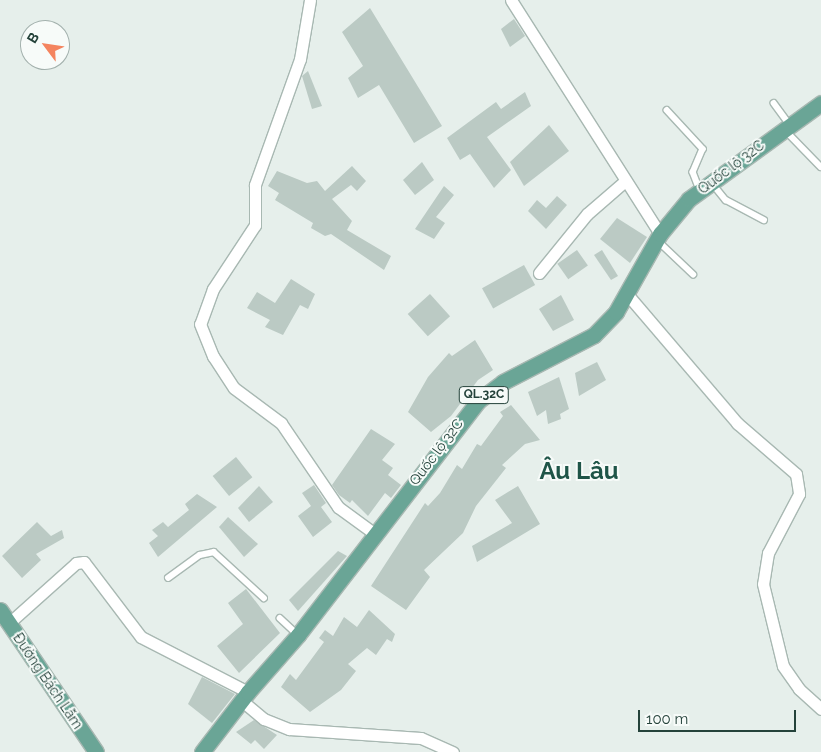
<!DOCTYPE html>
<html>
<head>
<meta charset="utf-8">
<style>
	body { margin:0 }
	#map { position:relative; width:821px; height:752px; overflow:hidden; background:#e6efeb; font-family:Raleway,sans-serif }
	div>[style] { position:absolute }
	.building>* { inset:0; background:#bbcac4; transform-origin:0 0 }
	.roads { filter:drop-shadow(1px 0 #a8b8b2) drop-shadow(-1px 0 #a8b8b2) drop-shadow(0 1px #a8b8b2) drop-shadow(0 -1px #a8b8b2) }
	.service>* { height:5.5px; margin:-2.75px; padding:0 2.75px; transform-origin:2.75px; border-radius:2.75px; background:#fff }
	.minor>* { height:11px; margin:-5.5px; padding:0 5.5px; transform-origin:5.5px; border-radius:5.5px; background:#fff }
	.primary>* { height:15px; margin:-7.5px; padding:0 7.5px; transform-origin:7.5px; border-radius:7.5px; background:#6aa596 }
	span { translate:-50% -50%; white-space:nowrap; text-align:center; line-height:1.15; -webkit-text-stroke:4px #f7fbf9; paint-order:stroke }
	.shield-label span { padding:1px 4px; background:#f7fbf9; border:1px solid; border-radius:4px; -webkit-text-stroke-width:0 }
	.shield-label { font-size:12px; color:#24423a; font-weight:700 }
	.street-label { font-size:14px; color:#24423a }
	.town-label { font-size:24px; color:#1f5548; font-weight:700 }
	.north { position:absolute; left:20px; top:20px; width:50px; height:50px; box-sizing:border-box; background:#f7fbf9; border:1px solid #a3b1ad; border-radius:50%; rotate:301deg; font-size:14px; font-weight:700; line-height:20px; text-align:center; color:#24423a }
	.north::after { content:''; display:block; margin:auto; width:18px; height:22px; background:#f4845f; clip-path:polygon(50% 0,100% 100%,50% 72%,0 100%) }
	.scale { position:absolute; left:638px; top:710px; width:158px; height:22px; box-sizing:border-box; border:2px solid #24423a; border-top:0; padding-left:6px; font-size:15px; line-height:18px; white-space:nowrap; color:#24423a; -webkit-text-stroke:4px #f7fbf9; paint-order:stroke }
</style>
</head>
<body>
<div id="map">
	<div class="building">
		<div style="clip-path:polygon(370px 8px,442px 126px,414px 143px,379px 85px,358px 98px,348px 78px,363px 66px,342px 32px)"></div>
		<div style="clip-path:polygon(514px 19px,525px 36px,510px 47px,501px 29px)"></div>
		<div style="clip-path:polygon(308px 71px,322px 106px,312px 109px,302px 76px)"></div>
		<div style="clip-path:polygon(525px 92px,531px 106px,487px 137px,511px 170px,494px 188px,470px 154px,460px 160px,447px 138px,496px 102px,501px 109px)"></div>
		<div style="clip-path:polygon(549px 125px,569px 151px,524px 186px,510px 162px)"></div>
		<div style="clip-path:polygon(422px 162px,434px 180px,415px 195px,403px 180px)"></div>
		<div style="clip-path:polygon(352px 166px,366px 181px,357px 191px,351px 185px,332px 199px,352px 221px,347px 230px,391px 256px,384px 270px,331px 234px,325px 236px,311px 228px,313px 223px,275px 200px,279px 193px,268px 186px,277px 171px,307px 183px,317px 181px,325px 191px)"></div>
		<div style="clip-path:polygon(444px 186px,454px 195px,436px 217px,445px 223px,434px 239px,415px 229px)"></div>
		<div style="clip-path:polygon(557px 196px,567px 205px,546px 229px,528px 211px,537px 200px,546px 208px)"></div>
		<div style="clip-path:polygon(617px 218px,647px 237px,630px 263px,600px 239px)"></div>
		<div style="left:577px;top:250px;width:19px;height:24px;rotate:55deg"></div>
		<div style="clip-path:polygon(602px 250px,618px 276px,611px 280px,594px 255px)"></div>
		<div style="left:524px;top:265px;width:23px;height:48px;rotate:61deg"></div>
		<div style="clip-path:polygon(291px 279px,315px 294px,308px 309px,300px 305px,283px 335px,265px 327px,270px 320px,247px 308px,257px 292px,275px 303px)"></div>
		<div style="left:430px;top:294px;width:30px;height:30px;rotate:48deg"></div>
		<div style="clip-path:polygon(561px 295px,574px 320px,553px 331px,539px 309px)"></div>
		<div style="clip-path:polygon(475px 340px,493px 370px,478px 380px,451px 416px,431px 432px,408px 412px,428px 377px,449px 353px,452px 356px)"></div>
		<div style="clip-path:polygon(597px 362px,606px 380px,579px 396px,575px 373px)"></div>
		<div style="clip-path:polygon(559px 377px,569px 409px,560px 414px,561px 419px,548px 424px,546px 410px,537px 416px,528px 392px)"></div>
		<div style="clip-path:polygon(511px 405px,540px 440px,525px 444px,502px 465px,506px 468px,476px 506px,463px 533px,424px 570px,430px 577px,406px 610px,371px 586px,425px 503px,428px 506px,440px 493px,457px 465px,462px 469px,477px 444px,481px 446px,503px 416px,500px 412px)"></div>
		<div style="clip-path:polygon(371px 429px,395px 444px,382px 460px,393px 468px,388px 475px,401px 485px,391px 498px,385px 493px,368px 516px,352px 500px,350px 503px,339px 495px,332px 485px)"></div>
		<div style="left:236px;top:457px;width:26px;height:30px;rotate:51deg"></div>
		<div style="clip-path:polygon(314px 485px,326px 503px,321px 507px,332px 522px,313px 537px,298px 516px,311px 506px,302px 493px)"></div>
		<div style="clip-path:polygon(259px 486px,273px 502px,249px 522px,238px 508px)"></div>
		<div style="clip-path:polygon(518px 486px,540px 524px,477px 562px,472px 546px,512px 523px,495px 500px)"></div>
		<div style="clip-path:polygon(197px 494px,217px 507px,158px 557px,149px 543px,158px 536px,152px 530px,163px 522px,168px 527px,189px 510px,185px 504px)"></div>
		<div style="clip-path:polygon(228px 517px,258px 544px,244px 557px,219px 527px)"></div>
		<div style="clip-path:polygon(37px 522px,51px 536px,62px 530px,64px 538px,36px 554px,41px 560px,22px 578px,2px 556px)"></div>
		<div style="clip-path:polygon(338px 551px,347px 556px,298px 611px,289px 600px)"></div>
		<div style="clip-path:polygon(246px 589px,280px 633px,239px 673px,217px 646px,243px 624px,228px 603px)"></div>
		<div style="clip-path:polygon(369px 610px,395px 634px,392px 642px,387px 639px,376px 655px,367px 648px,348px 664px,356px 671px,341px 690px,310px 712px,281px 687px,290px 674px,296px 680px,324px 642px,319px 638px,325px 630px,333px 636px,344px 617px,357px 627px)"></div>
		<div style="clip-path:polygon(202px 677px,235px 694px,212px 723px,188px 704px)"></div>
		<div style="clip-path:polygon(254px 720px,277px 735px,264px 749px,255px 740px,251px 744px,236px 732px)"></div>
	</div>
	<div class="roads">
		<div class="service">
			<div style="left:774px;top:103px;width:26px;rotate:54deg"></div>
			<div style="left:667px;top:110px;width:53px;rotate:47.3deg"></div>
			<div style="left:703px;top:149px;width:25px;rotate:113deg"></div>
			<div style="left:693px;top:172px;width:19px;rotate:69deg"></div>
			<div style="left:786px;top:131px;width:50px;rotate:45.8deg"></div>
			<div style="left:712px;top:183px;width:22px;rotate:51deg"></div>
			<div style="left:726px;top:200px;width:43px;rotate:27.8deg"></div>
			<div style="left:657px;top:240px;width:50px;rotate:43.4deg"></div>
			<div style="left:168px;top:578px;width:39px;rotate:-36deg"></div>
			<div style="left:200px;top:555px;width:14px;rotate:-12deg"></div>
			<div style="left:214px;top:552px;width:68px;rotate:42.6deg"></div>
			<div style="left:280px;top:618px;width:23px;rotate:43deg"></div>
		</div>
		<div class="minor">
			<div style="left:310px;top:0;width:60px;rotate:99.6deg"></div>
			<div style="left:300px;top:59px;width:134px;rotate:109.7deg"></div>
			<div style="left:255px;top:185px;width:40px;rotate:90deg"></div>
			<div style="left:255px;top:225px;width:77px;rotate:123.3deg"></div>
			<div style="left:213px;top:289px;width:37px;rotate:110deg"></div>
			<div style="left:200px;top:324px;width:35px;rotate:68deg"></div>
			<div style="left:213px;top:356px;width:38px;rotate:57deg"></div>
			<div style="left:234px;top:388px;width:59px;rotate:36.7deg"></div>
			<div style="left:281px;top:423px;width:102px;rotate:55.8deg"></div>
			<div style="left:338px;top:507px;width:46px;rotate:36.1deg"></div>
			<div style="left:511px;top:0;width:277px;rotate:57.5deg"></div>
			<div style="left:539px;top:273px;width:76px;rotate:-50.9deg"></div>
			<div style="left:587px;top:214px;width:49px;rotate:-40.9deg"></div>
			<div style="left:627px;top:294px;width:170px;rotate:49.5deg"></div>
			<div style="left:737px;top:423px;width:78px;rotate:40.8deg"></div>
			<div style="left:796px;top:474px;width:20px;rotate:81deg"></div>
			<div style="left:799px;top:494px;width:67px;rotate:117.7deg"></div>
			<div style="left:768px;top:553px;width:31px;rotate:99deg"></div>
			<div style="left:763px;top:584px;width:84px;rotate:76.3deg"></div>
			<div style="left:783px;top:666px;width:28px;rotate:55deg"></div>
			<div style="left:799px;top:689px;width:30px;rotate:42deg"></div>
			<div style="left:9px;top:623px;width:90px;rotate:-41.8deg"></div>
			<div style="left:76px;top:563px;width:8px;rotate:-7deg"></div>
			<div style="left:84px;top:562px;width:94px;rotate:52.8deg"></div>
			<div style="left:141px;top:637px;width:120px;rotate:27.2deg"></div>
			<div style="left:241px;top:700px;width:30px;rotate:40deg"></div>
			<div style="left:264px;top:719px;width:27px;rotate:22deg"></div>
			<div style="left:289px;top:729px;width:132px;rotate:3.9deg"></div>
			<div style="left:421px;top:738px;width:35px;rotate:24deg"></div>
		</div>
		<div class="primary">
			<div style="left:0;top:610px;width:171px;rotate:55.9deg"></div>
			<div style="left:202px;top:752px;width:76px;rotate:-52.5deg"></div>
			<div style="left:248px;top:692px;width:76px;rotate:-48.7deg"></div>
			<div style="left:298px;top:635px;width:295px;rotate:-52.4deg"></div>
			<div style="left:478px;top:401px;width:31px;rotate:-37deg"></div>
			<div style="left:503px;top:382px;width:102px;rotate:-27.3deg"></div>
			<div style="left:594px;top:335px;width:32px;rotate:-46deg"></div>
			<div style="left:616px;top:312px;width:90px;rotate:-60.6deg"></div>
			<div style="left:660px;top:234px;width:45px;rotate:-50.4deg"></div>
			<div style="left:689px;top:199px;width:163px;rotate:-36deg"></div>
		</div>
	</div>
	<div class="shield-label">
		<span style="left:484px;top:395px">QL.32C</span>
	</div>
	<div class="street-label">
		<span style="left:731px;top:167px;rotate:-37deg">Quốc lộ 32C</span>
		<span style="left:436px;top:452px;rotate:-53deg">Quốc lộ 32C</span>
		<span style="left:48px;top:681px;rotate:56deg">Đường Bách Lẫm</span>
	</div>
	<div class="town-label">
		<span style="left:579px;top:471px">Âu Lâu</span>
	</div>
	<div class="north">B</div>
	<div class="scale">100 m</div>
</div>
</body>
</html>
